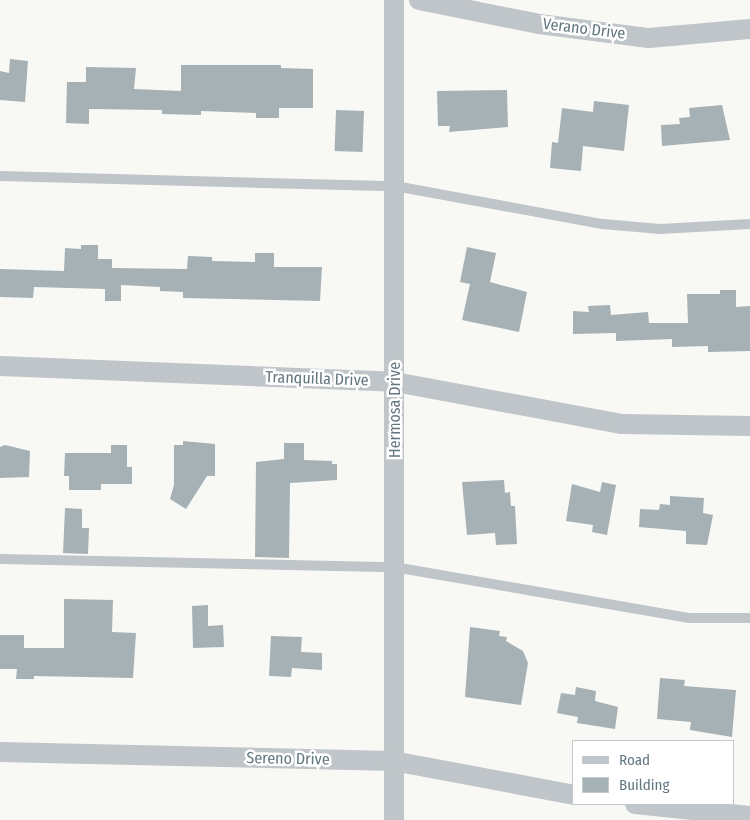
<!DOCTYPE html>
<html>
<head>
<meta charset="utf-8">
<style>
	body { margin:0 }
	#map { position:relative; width:750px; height:820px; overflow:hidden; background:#f8f8f5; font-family:"Fira Sans Condensed",sans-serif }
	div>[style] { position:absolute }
	.building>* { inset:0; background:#a6b1b5; transform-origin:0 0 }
	.service>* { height:10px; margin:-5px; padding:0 5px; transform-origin:5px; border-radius:5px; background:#bfc5c8 }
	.minor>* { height:20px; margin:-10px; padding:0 10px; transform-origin:10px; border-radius:10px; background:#bfc5c8 }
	span { translate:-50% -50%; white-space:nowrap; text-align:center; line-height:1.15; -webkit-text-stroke:5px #fff; paint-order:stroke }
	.street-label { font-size:16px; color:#637781 }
	.legend { position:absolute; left:572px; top:740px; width:162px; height:65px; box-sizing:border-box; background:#fff; border:1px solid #c1c9cd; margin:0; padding:6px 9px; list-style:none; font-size:15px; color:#637781 }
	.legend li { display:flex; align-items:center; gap:10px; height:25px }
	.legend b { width:25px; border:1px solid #c1c9cd }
</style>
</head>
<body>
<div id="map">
	<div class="building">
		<div style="clip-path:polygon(10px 59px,28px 61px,25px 102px,0 100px,0 71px,9px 73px)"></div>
		<div style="clip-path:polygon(181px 65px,281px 65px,281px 68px,313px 69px,313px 108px,279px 108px,279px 118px,256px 118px,256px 113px,201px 111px,201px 115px,162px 114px,162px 110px,89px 109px,89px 124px,66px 123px,67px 82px,86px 82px,86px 67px,136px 68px,134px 89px,181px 91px)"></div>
		<div style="clip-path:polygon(507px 90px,508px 127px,449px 132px,450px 126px,438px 126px,437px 91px)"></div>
		<div style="clip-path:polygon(594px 101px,629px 105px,624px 151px,583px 146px,581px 171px,550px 168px,552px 142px,558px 143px,562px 108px,593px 112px)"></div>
		<div style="clip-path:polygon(722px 105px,730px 140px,662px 146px,661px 125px,680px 124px,679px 118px,690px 117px,689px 108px)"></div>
		<div style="left:336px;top:110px;width:28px;height:41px;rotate:2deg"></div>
		<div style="clip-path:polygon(81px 245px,98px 245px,98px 259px,112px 259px,112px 268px,187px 269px,188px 256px,212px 257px,212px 261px,255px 262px,255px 253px,274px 253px,274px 267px,322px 267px,320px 301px,183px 298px,183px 292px,160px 291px,160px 287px,121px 285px,121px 301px,105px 301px,105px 289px,34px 287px,33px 298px,0 297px,0 269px,64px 271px,65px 248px,81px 249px)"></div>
		<div style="clip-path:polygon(467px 247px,496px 253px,490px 282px,527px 292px,519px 332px,462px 320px,470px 284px,460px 282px)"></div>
		<div style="clip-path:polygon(720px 290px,736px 290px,736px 307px,750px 306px,750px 351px,708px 352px,708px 346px,672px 347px,672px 339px,616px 341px,616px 333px,573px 334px,573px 311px,589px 312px,588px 306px,610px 305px,611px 315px,648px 312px,649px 323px,688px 323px,687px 294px,720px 294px)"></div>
		<div style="clip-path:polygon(183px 441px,215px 444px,215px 476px,207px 476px,186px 509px,170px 499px,174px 485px,174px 445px,183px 445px)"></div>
		<div style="clip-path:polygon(284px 443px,304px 443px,304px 460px,332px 461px,332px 464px,337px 464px,337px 480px,290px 483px,289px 558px,255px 557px,256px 462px,284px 459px)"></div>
		<div style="clip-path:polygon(5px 445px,30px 451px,29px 477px,0 478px,0 447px)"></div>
		<div style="clip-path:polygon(111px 445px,127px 445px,127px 467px,132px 467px,132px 484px,101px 484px,101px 490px,69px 490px,69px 476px,64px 476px,65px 453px,111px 453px)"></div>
		<div style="clip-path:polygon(504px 480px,505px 493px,510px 492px,511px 506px,515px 506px,517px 544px,496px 545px,495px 533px,467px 535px,462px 482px)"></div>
		<div style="clip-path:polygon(602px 482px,616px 485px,607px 535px,592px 532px,593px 525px,566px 521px,572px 484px,600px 492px)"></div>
		<div style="clip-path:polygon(670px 496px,704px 498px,703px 513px,713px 515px,707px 545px,686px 544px,686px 531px,639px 527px,640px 509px,659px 510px,660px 504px,670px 505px)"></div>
		<div style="clip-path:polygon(65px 508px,82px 509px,82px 528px,89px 528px,88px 554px,63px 553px)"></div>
		<div style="clip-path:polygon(64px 599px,113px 600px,112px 632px,136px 633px,133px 678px,34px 676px,34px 679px,16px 679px,17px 669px,0 669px,0 635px,24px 635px,24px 648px,64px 648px)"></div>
		<div style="clip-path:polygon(208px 605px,208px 626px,223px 625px,224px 647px,193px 648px,192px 606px)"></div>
		<div style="clip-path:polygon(470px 627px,500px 631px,499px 636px,507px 637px,506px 641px,523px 651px,528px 663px,521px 705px,465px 697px)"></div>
		<div style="clip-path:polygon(271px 636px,302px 637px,301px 652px,322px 653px,322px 670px,292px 668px,291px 677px,269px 676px)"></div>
		<div style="clip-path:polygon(660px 678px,685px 680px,684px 686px,736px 690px,732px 737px,690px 730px,691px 722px,657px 719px)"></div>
		<div style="clip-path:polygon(576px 687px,596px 691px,595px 701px,618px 707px,615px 729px,577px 723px,578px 717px,557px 713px,561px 693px,575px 695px)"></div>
	</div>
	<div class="service">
		<div style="left:0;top:176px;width:395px;rotate:1.5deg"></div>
		<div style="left:395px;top:186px;width:211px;rotate:10.4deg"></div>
		<div style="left:603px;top:224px;width:57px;rotate:5deg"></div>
		<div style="left:660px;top:229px;width:90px;rotate:-3.2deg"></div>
		<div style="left:0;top:559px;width:394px;rotate:1.2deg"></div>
		<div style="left:394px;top:567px;width:300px;rotate:9.8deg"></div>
		<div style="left:690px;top:618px;width:60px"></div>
	</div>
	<div class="minor">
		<div style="left:394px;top:0;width:820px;rotate:90deg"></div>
		<div style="left:419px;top:0;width:122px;rotate:11.3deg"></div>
		<div style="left:539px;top:24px;width:111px;rotate:7.3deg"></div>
		<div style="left:649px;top:38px;width:101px;rotate:-5.1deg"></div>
		<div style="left:0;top:366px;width:395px;rotate:2.3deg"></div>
		<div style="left:395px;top:382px;width:231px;rotate:10.5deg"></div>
		<div style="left:622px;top:424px;width:128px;rotate:0.9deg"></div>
		<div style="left:0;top:752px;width:393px;rotate:1.3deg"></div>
		<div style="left:393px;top:761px;width:184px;rotate:10.6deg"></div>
		<div style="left:635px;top:804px;width:116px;rotate:6deg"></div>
	</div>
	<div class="street-label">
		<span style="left:584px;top:29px;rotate:7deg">Verano Drive</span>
		<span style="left:317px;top:379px;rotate:2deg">Tranquilla Drive</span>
		<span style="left:395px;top:410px;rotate:-90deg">Hermosa Drive</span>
		<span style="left:288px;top:759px;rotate:1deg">Sereno Drive</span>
	</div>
	<ul class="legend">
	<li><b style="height:6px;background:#bfc5c8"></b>Road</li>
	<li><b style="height:14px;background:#a6b1b5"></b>Building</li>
	</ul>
</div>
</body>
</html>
